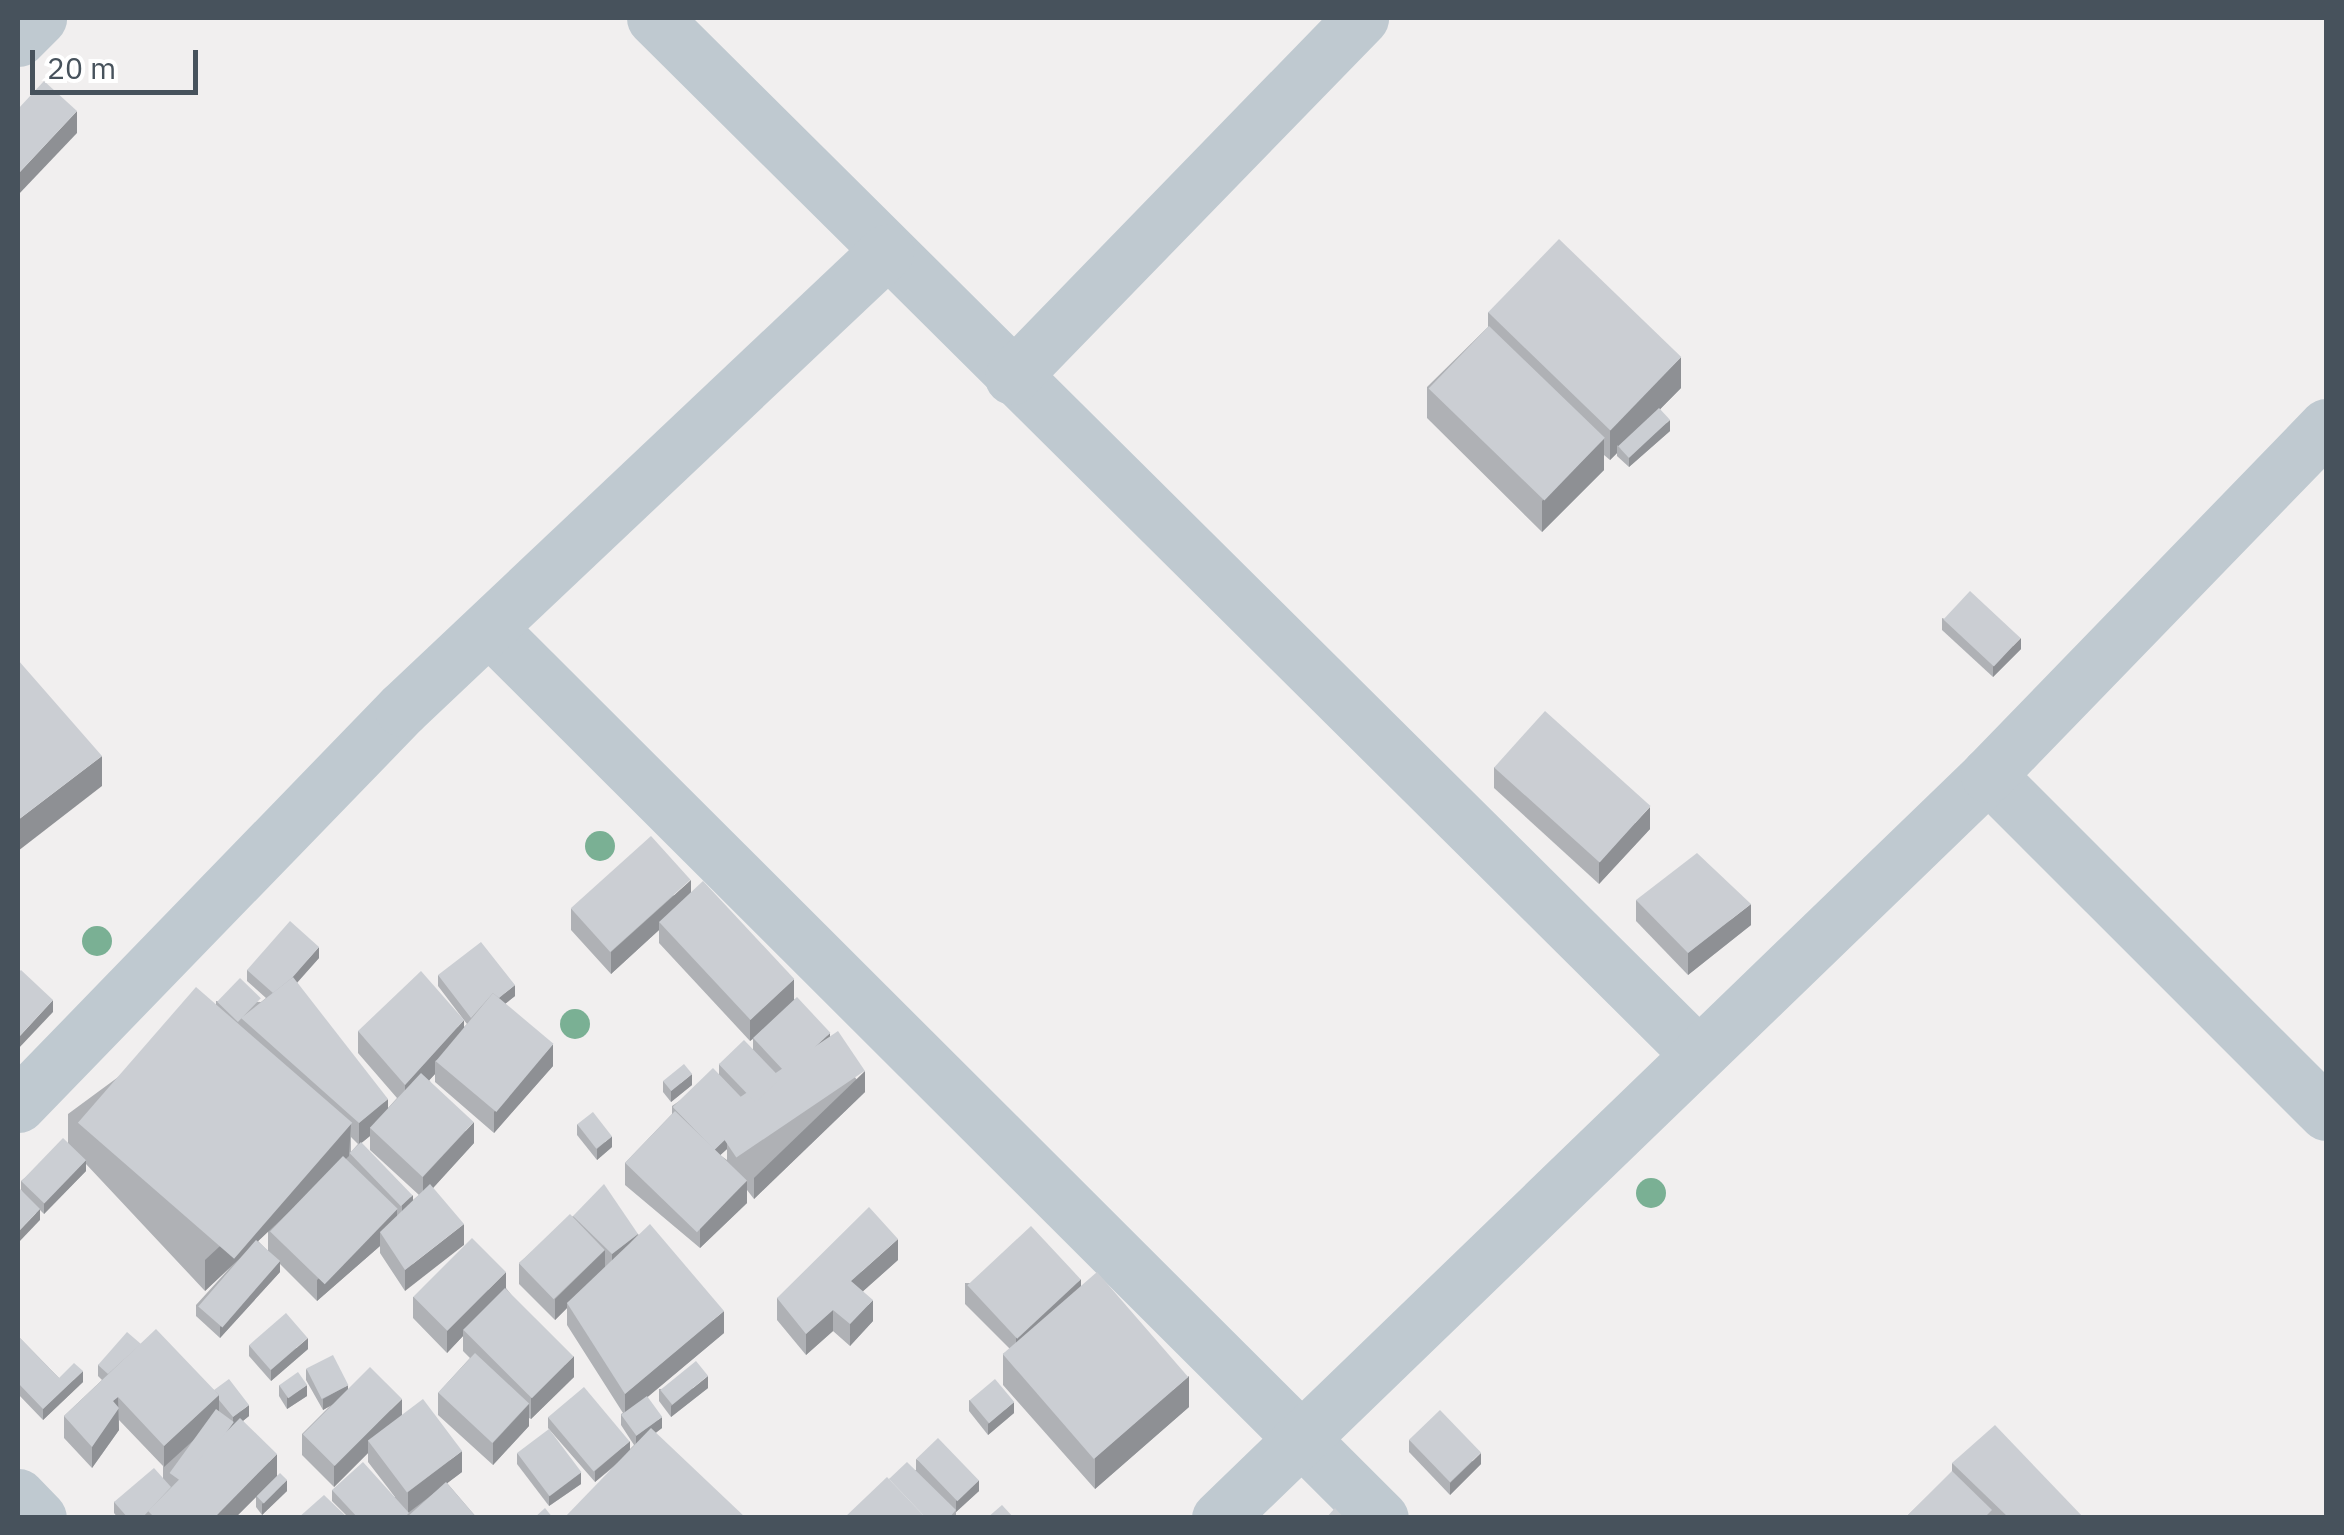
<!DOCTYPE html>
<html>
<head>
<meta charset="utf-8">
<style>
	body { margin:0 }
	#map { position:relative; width:2344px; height:1535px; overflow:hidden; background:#f1efef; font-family:"IBM Plex Sans",sans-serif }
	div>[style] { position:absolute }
	.minor>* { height:55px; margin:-27.5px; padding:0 27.5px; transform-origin:27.5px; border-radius:27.5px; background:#bfc9d0 }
	.trees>* { width:30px; height:30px; margin:-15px; border-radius:50%; background:#7ab094 }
	.wall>* { inset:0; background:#afb1b5 }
	.shaded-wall>* { inset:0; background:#8e9094 }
	.building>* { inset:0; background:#cbced3; transform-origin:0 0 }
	span { translate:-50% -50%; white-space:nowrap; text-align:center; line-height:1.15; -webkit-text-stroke:8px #fff; paint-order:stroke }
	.frame { position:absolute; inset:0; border:20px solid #47525c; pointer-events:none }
	.scale { position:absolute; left:30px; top:50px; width:168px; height:45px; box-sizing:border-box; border:5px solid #47525c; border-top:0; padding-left:12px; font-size:30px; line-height:35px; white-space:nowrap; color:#47525c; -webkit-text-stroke:8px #fff; paint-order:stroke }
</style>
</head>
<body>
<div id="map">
	<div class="minor">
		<div style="left:654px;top:18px;width:1471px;rotate:44.78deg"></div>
		<div style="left:18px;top:39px;width:30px;rotate:-45deg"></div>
		<div style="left:1012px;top:377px;width:501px;rotate:-45.81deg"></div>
		<div style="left:489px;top:628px;width:1260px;rotate:44.94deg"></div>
		<div style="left:1988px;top:775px;width:478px;rotate:45deg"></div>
		<div style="left:18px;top:1105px;width:552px;rotate:-45.88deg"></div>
		<div style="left:402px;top:709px;width:666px;rotate:-43.36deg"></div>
		<div style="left:18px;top:1496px;width:30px;rotate:46deg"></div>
		<div style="left:1219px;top:1518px;width:1069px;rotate:-44.01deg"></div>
		<div style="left:1988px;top:775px;width:486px;rotate:-45.9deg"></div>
	</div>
	<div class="trees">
		<div style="left:600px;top:846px"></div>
		<div style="left:97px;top:941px"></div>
		<div style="left:575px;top:1024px"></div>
		<div style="left:1651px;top:1193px"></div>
	</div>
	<div class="wall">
		<div style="clip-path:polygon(1488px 312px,1681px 388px,1660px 409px,1670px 431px,1629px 467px,1617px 456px,1617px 453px,1610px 460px,1604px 455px,1604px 470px,1542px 532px,1427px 418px,1427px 387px,1488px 327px)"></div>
		<div style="clip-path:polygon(1942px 618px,2021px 649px,1993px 677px,1942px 630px)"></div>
		<div style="clip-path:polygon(1494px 767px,1650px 829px,1599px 884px,1494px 788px)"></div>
		<div style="clip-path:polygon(evenodd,691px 893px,794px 999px,830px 1040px,865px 1092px,754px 1199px,747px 1190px,747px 1203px,700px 1248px,625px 1185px,625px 1163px,672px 1114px,672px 1106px,719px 1074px,719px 1064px,753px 1049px,753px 1039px,750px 1041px,659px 943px,659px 930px,611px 974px,571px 930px,571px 909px,691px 893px,727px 1149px,727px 1160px,720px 1155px,727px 1149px)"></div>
		<div style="clip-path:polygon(1636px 900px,1751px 925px,1688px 975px,1636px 921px)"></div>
		<div style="clip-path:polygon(evenodd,319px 958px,297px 983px,388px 1108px,397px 1098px,358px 1053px,358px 1031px,464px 1027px,467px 1024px,438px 986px,438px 975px,515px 996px,505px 1004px,553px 1066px,494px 1133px,435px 1082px,435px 1074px,429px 1080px,474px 1143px,433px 1188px,405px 1291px,380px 1253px,380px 1246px,317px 1301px,280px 1264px,280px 1272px,220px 1338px,196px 1316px,196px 1305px,237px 1260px,205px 1291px,86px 1164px,86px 1171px,44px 1214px,40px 1210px,40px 1220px,21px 1190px,21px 1181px,68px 1143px,68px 1114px,216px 1005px,216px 1001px,261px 1002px,266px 998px,247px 981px,247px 970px,319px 958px,370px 1136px,370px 1150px,419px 1195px,413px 1200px,361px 1143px,370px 1136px,319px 958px,351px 1137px,358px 1144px,351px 1152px,351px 1137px,319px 958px,268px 1231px,268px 1251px,258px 1241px,268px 1231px)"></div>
		<div style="clip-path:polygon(663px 1081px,692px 1085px,671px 1102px,663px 1092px)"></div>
		<div style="clip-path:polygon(577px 1124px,612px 1147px,597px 1160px,577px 1135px)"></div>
		<div style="clip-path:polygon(573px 1216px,638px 1234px,724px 1333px,647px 1397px,662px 1428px,595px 1482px,548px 1428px,548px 1417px,630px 1449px,634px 1445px,621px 1425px,621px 1414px,623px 1413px,567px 1325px,567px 1308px,555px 1320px,519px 1284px,519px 1263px)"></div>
		<div style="clip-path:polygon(898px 1260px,863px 1291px,873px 1321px,850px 1346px,833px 1331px,806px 1355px,777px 1320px,777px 1298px)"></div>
		<div style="clip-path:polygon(965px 1283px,1081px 1286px,1189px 1407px,1095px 1489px,1003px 1385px,1003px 1354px,1010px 1349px,965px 1304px)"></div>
		<div style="clip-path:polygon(506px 1288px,574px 1377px,531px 1419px,529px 1418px,529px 1426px,493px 1465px,438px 1415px,438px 1393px,470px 1358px,463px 1351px,463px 1336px,447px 1353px,413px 1318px,413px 1297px)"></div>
		<div style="clip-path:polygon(18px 1336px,59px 1378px,83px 1382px,43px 1420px,18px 1394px)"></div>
		<div style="clip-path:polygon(141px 1344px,214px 1390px,249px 1416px,243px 1421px,287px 1491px,262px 1515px,256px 1507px,256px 1497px,235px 1518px,118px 1518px,114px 1513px,114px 1502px,163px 1478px,163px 1466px,119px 1420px,119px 1430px,92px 1468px,64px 1438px,64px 1416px,102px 1380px,98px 1376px,98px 1365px)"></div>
		<div style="clip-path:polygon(249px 1345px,308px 1349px,271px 1381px,249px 1356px)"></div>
		<div style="clip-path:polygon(306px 1369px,402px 1415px,462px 1472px,447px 1483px,477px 1518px,298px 1518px,347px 1516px,332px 1501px,332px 1490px,395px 1497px,368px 1462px,368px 1453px,334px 1487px,302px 1455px,302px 1434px,331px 1405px,323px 1410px,306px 1380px)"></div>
		<div style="clip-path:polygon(279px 1385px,307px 1396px,287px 1409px,279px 1396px)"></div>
		<div style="clip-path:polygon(708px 1388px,671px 1417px,659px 1401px,659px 1389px)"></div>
		<div style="clip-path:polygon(969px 1400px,1014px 1413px,988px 1435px,969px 1411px)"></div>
		<div style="clip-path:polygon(1409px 1440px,1481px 1464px,1450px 1495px,1409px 1452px)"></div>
		<div style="clip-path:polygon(517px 1453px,581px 1484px,549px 1506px,517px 1464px)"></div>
		<div style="clip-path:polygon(916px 1459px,979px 1491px,956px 1512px,956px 1518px,889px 1479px,916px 1470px)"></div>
		<div style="clip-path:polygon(1952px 1463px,2084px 1518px,1905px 1518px,1952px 1472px)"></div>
	</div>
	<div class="shaded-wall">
		<div style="clip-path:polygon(77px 111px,77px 133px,18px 195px,18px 174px)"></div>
		<div style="clip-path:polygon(1681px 357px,1681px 388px,1621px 449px,1617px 445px,1617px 453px,1610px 460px,1610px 429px)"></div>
		<div style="clip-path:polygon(1670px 420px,1670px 431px,1629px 467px,1629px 456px)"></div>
		<div style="clip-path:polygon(1604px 439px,1604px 470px,1542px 532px,1542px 501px)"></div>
		<div style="clip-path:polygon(2021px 638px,2021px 649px,1993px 677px,1993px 666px)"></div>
		<div style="clip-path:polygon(102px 756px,102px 786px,18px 851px,18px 820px)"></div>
		<div style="clip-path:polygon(1650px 807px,1650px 829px,1599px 884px,1599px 862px)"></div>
		<div style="clip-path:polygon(691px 880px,691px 901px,659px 922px,659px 930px,611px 974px,611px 952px)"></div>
		<div style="clip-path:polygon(1751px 904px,1751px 925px,1688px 975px,1688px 953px)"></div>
		<div style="clip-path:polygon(319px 947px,319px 958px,276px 1006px,276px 995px)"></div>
		<div style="clip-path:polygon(794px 979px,794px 1001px,750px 1041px,750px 1020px)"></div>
		<div style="clip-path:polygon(515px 985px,515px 996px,472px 1030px,472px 1019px)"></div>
		<div style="clip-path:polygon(53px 1000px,53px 1012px,18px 1049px,18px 1038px)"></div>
		<div style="clip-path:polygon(464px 1020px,464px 1042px,435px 1061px,435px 1074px,405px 1107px,405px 1085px)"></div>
		<div style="clip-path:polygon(830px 1033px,830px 1044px,785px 1084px,785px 1073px)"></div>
		<div style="clip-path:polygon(553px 1044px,553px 1066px,494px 1133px,494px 1112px)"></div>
		<div style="clip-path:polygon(865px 1071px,865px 1092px,754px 1199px,754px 1178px)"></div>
		<div style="clip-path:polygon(692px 1074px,692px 1085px,671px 1102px,671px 1091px)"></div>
		<div style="clip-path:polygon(781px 1078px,781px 1090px,757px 1116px,757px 1105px)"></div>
		<div style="clip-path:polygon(388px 1099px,388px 1121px,370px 1128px,370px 1136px,359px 1145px,359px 1123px)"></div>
		<div style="clip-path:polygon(755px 1111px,727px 1139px,727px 1149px,715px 1160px,715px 1149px)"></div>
		<div style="clip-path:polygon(474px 1122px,474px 1143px,423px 1199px,423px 1177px)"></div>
		<div style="clip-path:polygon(351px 1124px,349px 1156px,205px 1291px,205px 1260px)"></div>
		<div style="clip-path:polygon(612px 1136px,612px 1147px,597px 1160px,597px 1149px)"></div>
		<div style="clip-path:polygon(86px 1160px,86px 1171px,44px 1214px,44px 1203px)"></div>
		<div style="clip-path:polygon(747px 1181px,747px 1203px,700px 1248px,700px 1226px)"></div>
		<div style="clip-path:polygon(413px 1195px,413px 1206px,402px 1216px,402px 1205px)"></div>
		<div style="clip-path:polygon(40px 1209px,40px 1220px,18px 1243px,18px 1232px)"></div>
		<div style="clip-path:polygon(397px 1209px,397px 1231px,380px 1232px,380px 1246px,317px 1301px,317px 1280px)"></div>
		<div style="clip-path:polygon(464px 1224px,464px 1245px,405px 1291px,405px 1270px)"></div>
		<div style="clip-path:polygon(638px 1234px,612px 1265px,612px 1254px)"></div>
		<div style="clip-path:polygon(898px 1239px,898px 1260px,851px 1302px,851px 1281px)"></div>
		<div style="clip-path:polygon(605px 1250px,605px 1271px,567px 1303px,567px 1308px,555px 1320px,555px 1299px)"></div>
		<div style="clip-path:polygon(280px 1261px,280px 1272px,220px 1338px,220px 1327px)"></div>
		<div style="clip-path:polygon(506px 1272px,506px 1294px,463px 1330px,463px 1336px,447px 1353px,447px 1331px)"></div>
		<div style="clip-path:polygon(1081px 1279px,1081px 1300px,1016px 1355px,1016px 1333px)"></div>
		<div style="clip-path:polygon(873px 1300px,873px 1321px,850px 1346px,850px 1324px)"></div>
		<div style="clip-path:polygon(833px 1310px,833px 1331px,806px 1355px,806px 1334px)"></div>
		<div style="clip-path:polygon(724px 1311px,724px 1333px,625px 1416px,625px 1394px)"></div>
		<div style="clip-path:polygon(308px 1338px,308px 1349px,271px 1381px,271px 1370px)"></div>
		<div style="clip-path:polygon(574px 1356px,574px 1377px,531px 1419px,531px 1398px)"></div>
		<div style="clip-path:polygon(83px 1371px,83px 1382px,43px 1420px,43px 1409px)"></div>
		<div style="clip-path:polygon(708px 1376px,708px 1388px,671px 1417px,671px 1406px)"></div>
		<div style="clip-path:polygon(1189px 1376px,1189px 1407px,1095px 1489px,1095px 1458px)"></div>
		<div style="clip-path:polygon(307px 1385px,307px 1396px,287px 1409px,287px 1398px)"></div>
		<div style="clip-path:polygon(348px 1385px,348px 1396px,323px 1410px,323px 1399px)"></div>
		<div style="clip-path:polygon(219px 1395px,219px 1417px,164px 1467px,164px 1446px)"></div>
		<div style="clip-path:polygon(118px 1397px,119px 1430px,92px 1468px,92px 1447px,113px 1401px)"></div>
		<div style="clip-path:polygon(402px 1399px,402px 1420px,368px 1441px,368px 1453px,334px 1487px,334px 1465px)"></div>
		<div style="clip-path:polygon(1014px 1402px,1014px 1413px,988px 1435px,988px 1424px)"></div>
		<div style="clip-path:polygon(529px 1404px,529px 1426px,493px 1465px,493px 1443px)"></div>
		<div style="clip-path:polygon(249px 1405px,249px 1416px,234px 1428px,181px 1494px,233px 1423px,233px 1417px)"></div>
		<div style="clip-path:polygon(662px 1417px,662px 1428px,636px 1447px,636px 1436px)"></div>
		<div style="clip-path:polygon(630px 1441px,630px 1452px,595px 1482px,595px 1471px)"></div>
		<div style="clip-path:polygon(462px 1451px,462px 1472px,408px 1513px,408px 1492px)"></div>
		<div style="clip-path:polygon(1481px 1453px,1481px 1464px,1450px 1495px,1450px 1483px)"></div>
		<div style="clip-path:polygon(277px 1454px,277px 1476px,235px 1518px,214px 1518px)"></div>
		<div style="clip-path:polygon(581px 1472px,581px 1484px,549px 1506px,549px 1495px)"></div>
		<div style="clip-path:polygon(287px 1480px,287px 1491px,262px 1515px,262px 1504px)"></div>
		<div style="clip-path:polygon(979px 1480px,979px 1491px,956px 1512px,956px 1501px)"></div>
	</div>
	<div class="building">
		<div style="clip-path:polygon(44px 81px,77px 111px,18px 174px,18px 109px)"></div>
		<div style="left:1559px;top:239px;width:170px;height:102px;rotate:44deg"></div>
		<div style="left:1489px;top:326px;width:161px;height:87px;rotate:44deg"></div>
		<div style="left:1659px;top:408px;width:16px;height:56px;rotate:47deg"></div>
		<div style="left:1970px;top:591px;width:69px;height:39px;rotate:43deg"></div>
		<div style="clip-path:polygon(18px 660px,102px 756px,18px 820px)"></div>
		<div style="left:1545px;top:711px;width:142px;height:76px;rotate:42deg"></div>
		<div style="left:651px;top:836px;width:59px;height:108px;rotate:48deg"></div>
		<div style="clip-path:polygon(1697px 853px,1751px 904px,1688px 953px,1636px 900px)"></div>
		<div style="left:703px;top:881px;width:134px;height:60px;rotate:47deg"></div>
		<div style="clip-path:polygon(290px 921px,319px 947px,292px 978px,273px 993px,247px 970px)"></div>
		<div style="clip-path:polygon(481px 942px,515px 985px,499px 998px,493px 993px,471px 1018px,438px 975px)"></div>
		<div style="clip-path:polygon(21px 970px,53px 1000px,18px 1038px,18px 973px)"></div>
		<div style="clip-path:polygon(421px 971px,464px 1020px,405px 1085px,358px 1031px)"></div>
		<div style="clip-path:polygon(293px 977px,388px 1099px,359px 1123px,241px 1018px)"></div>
		<div style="left:240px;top:978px;width:29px;height:33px;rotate:44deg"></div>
		<div style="left:196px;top:987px;width:207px;height:180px;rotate:41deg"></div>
		<div style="left:493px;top:993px;width:79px;height:89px;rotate:40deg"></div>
		<div style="left:797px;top:997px;width:49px;height:60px;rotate:47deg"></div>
		<div style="left:838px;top:1031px;width:48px;height:155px;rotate:56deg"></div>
		<div style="left:744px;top:1040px;width:53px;height:35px;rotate:46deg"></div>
		<div style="left:684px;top:1064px;width:13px;height:27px;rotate:51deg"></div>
		<div style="left:713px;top:1068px;width:60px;height:56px;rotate:46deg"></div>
		<div style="left:421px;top:1073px;width:72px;height:75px;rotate:43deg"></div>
		<div style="left:675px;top:1111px;width:100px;height:72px;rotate:44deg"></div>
		<div style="left:593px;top:1112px;width:31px;height:20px;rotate:52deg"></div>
		<div style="left:63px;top:1138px;width:32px;height:60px;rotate:44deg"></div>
		<div style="left:361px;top:1142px;width:74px;height:16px;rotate:46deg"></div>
		<div style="left:343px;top:1156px;width:76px;height:105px;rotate:44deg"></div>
		<div style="clip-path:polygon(430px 1184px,464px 1224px,405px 1270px,380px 1232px)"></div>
		<div style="clip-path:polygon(604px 1184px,638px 1234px,612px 1254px,573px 1216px)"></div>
		<div style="clip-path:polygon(18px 1187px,40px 1209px,18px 1232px)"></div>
		<div style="clip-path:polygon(869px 1207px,898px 1239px,851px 1281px,873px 1300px,850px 1324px,833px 1310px,806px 1334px,777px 1298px)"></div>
		<div style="left:570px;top:1214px;width:50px;height:71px;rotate:46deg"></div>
		<div style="clip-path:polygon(650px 1224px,724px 1311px,625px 1394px,567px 1303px)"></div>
		<div style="left:1031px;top:1226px;width:73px;height:87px;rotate:47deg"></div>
		<div style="left:472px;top:1238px;width:48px;height:83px;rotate:45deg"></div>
		<div style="left:256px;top:1240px;width:32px;height:88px;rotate:41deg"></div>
		<div style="left:1097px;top:1272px;width:139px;height:125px;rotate:49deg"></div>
		<div style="left:505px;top:1288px;width:97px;height:59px;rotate:45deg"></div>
		<div style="left:286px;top:1313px;width:33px;height:49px;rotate:49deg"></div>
		<div style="clip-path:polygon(156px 1329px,219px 1395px,164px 1446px,118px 1397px,113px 1401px,119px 1408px,92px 1447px,64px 1416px)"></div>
		<div style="clip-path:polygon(127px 1332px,141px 1344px,108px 1374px,98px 1365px)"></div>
		<div style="clip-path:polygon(18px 1336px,59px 1378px,74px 1363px,83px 1371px,43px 1409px,18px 1383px)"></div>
		<div style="left:475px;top:1353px;width:74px;height:54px;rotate:43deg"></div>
		<div style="left:333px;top:1355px;width:34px;height:30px;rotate:63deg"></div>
		<div style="left:696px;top:1361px;width:19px;height:46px;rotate:51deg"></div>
		<div style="left:370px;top:1367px;width:45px;height:95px;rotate:45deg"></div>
		<div style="left:298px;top:1372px;width:16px;height:23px;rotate:55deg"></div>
		<div style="clip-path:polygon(229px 1379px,249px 1405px,233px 1417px,219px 1400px,219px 1395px,214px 1390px)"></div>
		<div style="left:995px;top:1379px;width:30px;height:33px;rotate:50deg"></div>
		<div style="left:584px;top:1387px;width:71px;height:47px;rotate:50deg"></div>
		<div style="left:647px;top:1396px;width:26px;height:32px;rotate:54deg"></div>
		<div style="left:423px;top:1399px;width:65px;height:69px;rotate:53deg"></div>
		<div style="left:216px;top:1409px;width:22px;height:79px;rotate:36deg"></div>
		<div style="left:1440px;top:1410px;width:59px;height:43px;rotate:46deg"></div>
		<div style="clip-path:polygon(240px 1418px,277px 1454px,214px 1518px,155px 1518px,148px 1511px)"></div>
		<div style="clip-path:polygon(1995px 1425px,2084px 1518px,2009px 1518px,1952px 1463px)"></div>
		<div style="clip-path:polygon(651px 1428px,746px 1518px,564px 1518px)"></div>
		<div style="left:549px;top:1429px;width:54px;height:40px;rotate:53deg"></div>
		<div style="left:938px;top:1438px;width:59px;height:30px;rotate:46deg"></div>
		<div style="clip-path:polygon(363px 1462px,409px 1513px,404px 1518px,358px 1518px,332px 1490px)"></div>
		<div style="clip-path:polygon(907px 1462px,956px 1510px,949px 1518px,926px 1518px,889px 1479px)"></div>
		<div style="clip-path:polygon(154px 1468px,171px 1487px,142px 1518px,128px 1518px,114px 1502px)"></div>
		<div style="clip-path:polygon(1952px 1471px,1992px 1510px,1984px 1518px,1905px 1518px)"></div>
		<div style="left:280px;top:1473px;width:10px;height:33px;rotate:45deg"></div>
		<div style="clip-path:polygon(887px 1477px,926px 1518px,844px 1518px)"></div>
		<div style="clip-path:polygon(446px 1482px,477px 1518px,406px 1518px)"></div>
		<div style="clip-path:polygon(324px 1495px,348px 1518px,298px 1518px)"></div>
		<div style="clip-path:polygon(1002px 1505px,1014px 1518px,987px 1518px)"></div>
		<div style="clip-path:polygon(545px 1508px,553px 1518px,534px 1518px)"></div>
		<div style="clip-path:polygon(1335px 1508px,1344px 1518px,1326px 1518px)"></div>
	</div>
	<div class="frame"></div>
	<div class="scale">20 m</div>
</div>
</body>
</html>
